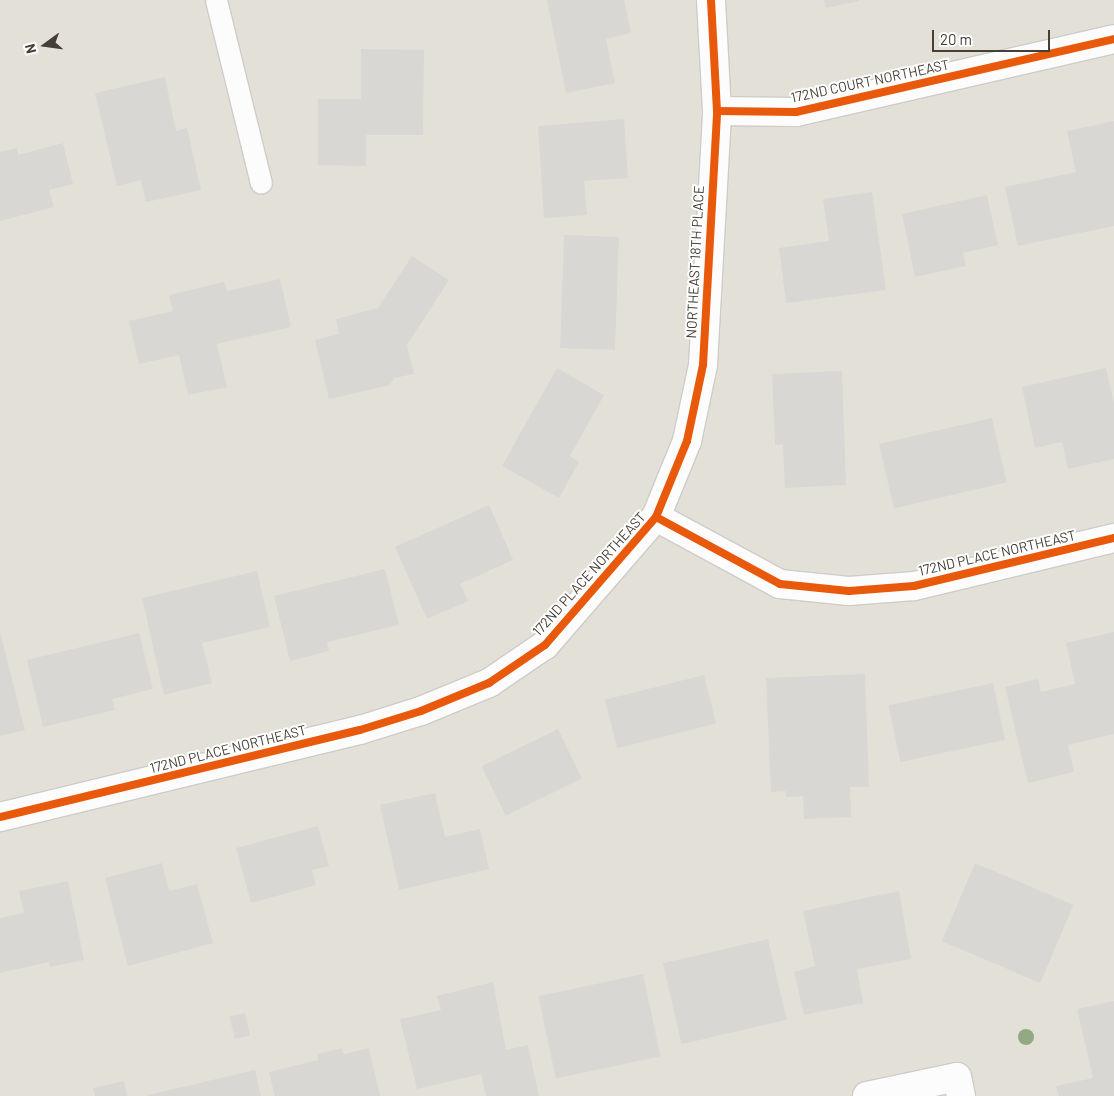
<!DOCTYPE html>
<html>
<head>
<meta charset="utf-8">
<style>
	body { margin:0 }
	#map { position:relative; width:1114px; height:1096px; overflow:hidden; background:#f0eeea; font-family:Barlow,sans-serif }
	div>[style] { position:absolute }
	.residential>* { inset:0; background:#e3e0d8; transform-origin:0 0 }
	.building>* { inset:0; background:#d9d7d3; transform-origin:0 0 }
	.roads { filter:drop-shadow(1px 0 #ceccc8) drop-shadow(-1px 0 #ceccc8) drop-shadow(0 1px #ceccc8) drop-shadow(0 -1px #ceccc8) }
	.service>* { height:21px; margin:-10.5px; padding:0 10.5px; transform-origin:10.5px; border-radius:10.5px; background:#fdfcfc }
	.minor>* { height:28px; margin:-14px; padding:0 14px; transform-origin:14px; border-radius:14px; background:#fdfcfc }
	.cycleway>* { height:8px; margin:-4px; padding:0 4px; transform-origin:4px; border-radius:4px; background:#e8590c }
	.trees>* { width:16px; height:16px; margin:-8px; border-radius:50%; background:#92aa83 }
	span { translate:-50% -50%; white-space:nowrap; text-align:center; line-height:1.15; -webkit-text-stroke:4px #fff; paint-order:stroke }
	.street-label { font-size:14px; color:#454037 }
	.north { position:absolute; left:20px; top:20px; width:50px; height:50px; -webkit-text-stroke:4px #fff; paint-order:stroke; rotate:256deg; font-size:14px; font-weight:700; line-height:20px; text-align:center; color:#454037 }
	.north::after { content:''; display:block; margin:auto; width:18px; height:22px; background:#454037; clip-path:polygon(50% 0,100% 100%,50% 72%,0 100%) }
	.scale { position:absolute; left:932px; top:30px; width:118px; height:22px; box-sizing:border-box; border:2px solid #454037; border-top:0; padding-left:6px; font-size:15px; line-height:18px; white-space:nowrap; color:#454037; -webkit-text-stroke:4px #fff; paint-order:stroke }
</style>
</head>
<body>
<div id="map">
	<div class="residential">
		<div style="left:0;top:0;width:1114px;height:1096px"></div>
	</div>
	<div class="building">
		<div style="clip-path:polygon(547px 0,624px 0,631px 33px,606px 39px,615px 83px,566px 93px)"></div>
		<div style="clip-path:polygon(824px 0,859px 0,859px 1px,826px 8px)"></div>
		<div style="clip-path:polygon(361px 49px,424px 50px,423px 135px,366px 135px,366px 166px,318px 165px,318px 99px,361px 99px)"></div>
		<div style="clip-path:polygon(165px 77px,176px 131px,187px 128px,201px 190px,146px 202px,141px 180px,117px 186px,95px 93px)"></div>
		<div style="clip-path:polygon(624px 119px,628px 178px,584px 181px,587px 215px,544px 218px,538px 126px)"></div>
		<div style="clip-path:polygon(1114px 121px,1114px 226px,1018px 246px,1005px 187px,1076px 172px,1067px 131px)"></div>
		<div style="clip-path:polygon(63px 143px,73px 184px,49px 190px,54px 207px,0 221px,0 152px,17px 148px,18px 155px)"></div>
		<div style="clip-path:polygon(872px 192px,886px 290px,786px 303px,779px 248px,829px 241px,823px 199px)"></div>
		<div style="clip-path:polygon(987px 195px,998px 245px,963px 253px,966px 266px,915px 277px,902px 214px)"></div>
		<div style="left:564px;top:235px;width:55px;height:113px;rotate:2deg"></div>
		<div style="clip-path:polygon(412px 256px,449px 280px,407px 345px,414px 374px,394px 378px,390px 385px,329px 399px,315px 340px,339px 334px,336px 319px,378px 308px)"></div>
		<div style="clip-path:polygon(280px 279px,291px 327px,217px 344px,227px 387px,188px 395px,179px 355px,139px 364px,129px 321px,173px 311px,169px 295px,224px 282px,227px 291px)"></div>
		<div style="clip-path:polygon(557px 368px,604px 395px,570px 456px,579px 462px,559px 498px,502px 466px)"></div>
		<div style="clip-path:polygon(1106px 368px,1114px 404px,1114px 459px,1068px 469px,1062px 442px,1035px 448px,1022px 387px)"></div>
		<div style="clip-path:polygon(842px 371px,846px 485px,785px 488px,783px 444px,775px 445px,772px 374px)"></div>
		<div style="left:992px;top:418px;width:66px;height:116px;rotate:77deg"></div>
		<div style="clip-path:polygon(489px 505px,513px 560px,460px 584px,468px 601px,427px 619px,395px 547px)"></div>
		<div style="clip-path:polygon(385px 569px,399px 625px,327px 642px,329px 651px,290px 661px,274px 596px)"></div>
		<div style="clip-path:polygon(257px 571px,270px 627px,202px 643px,212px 683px,164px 695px,142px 598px)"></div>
		<div style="clip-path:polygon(0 632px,25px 730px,0 736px)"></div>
		<div style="clip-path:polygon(1114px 632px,1114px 734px,1068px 745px,1074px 772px,1028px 783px,1005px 687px,1038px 679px,1041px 692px,1075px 684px,1066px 643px)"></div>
		<div style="clip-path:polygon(139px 633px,153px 689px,112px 699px,115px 710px,43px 727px,27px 660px)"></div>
		<div style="clip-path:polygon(865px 674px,869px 787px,850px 787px,851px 817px,804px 819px,803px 796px,786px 797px,786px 791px,771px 792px,766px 678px)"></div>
		<div style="left:704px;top:675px;width:50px;height:102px;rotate:76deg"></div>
		<div style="left:993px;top:683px;width:58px;height:107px;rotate:78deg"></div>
		<div style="left:558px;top:729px;width:55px;height:85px;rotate:64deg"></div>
		<div style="clip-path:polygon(435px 793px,445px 837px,480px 829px,489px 869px,399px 890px,380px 805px)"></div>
		<div style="clip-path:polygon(318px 826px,329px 866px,312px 870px,316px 885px,251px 903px,236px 848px)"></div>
		<div style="clip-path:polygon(162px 863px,169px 891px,197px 884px,213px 943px,128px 966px,105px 878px)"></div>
		<div style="left:975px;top:863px;width:107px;height:85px;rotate:23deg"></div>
		<div style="clip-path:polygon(68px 881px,84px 960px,50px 967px,49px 962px,0 973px,0 918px,24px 913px,19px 891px)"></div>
		<div style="clip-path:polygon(899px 891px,911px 959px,857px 969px,863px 1003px,804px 1015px,794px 972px,815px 966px,803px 911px)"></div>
		<div style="left:768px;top:939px;width:83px;height:108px;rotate:77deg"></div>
		<div style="left:643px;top:974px;width:84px;height:107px;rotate:78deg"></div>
		<div style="clip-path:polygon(493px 982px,506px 1050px,528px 1045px,539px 1096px,486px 1096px,481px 1074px,417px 1089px,400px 1019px,441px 1010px,437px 996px)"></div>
		<div style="clip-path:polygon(1114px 1001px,1114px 1096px,1059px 1096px,1056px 1086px,1093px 1078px,1077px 1009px)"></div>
		<div style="left:245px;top:1013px;width:23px;height:16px;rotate:77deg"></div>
		<div style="clip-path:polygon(342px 1048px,344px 1054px,369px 1048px,380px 1096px,275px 1096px,269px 1072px,318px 1060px,318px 1054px)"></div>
		<div style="clip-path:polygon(255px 1070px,261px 1096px,148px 1096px,148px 1095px)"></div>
		<div style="clip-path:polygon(124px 1081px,127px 1096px,95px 1096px,93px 1088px)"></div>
	</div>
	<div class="roads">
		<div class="service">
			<div style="left:216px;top:0;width:188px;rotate:76.2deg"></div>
		</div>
		<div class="minor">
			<div style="left:717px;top:111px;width:79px;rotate:0.7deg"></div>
			<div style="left:796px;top:112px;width:326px;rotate:-12.9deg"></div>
			<div style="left:656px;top:517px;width:82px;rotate:-67.8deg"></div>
			<div style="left:687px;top:441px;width:78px;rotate:-78.1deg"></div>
			<div style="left:703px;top:365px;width:254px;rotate:-86.8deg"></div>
			<div style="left:717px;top:111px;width:111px;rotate:-93.1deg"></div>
			<div style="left:0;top:817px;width:370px;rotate:-13.6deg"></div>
			<div style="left:360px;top:730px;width:64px;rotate:-17.3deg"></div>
			<div style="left:421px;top:711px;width:74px;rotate:-22.4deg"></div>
			<div style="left:489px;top:683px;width:68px;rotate:-34.2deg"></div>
			<div style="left:545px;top:645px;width:169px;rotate:-49.1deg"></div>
			<div style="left:656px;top:517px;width:141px;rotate:28.4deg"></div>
			<div style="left:780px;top:584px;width:69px;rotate:5.8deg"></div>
			<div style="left:849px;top:591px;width:65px;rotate:-4.4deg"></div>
			<div style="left:914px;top:586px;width:206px;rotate:-13.5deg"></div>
			<div style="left:867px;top:1096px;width:92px;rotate:-11.9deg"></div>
			<div style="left:957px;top:1077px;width:19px;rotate:78deg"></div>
		</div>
	</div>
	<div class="cycleway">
		<div style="left:717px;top:111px;width:79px;rotate:0.7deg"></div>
		<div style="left:796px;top:112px;width:326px;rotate:-12.9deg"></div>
		<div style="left:656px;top:517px;width:82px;rotate:-67.8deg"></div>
		<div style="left:687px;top:441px;width:78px;rotate:-78.1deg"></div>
		<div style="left:703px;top:365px;width:254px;rotate:-86.8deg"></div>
		<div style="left:717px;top:111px;width:111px;rotate:-93.1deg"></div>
		<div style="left:0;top:817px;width:370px;rotate:-13.6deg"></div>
		<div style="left:360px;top:730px;width:64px;rotate:-17.3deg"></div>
		<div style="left:421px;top:711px;width:74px;rotate:-22.4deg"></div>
		<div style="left:489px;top:683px;width:68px;rotate:-34.2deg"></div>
		<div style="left:545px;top:645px;width:169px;rotate:-49.1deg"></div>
		<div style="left:656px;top:517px;width:141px;rotate:28.4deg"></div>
		<div style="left:780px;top:584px;width:69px;rotate:5.8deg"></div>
		<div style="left:849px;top:591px;width:65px;rotate:-4.4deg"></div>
		<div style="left:914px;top:586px;width:206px;rotate:-13.5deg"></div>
	</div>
	<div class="trees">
		<div style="left:1026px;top:1037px"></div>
	</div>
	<div class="street-label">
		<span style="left:870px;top:81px;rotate:-12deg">172ND COURT NORTHEAST</span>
		<span style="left:695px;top:262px;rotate:-87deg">NORTHEAST 18TH PLACE</span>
		<span style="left:997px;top:553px;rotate:-13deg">172ND PLACE NORTHEAST</span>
		<span style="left:589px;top:574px;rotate:-48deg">172ND PLACE NORTHEAST</span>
		<span style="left:228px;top:749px;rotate:-14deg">172ND PLACE NORTHEAST</span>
	</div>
	<div class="north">N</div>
	<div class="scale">20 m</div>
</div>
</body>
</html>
